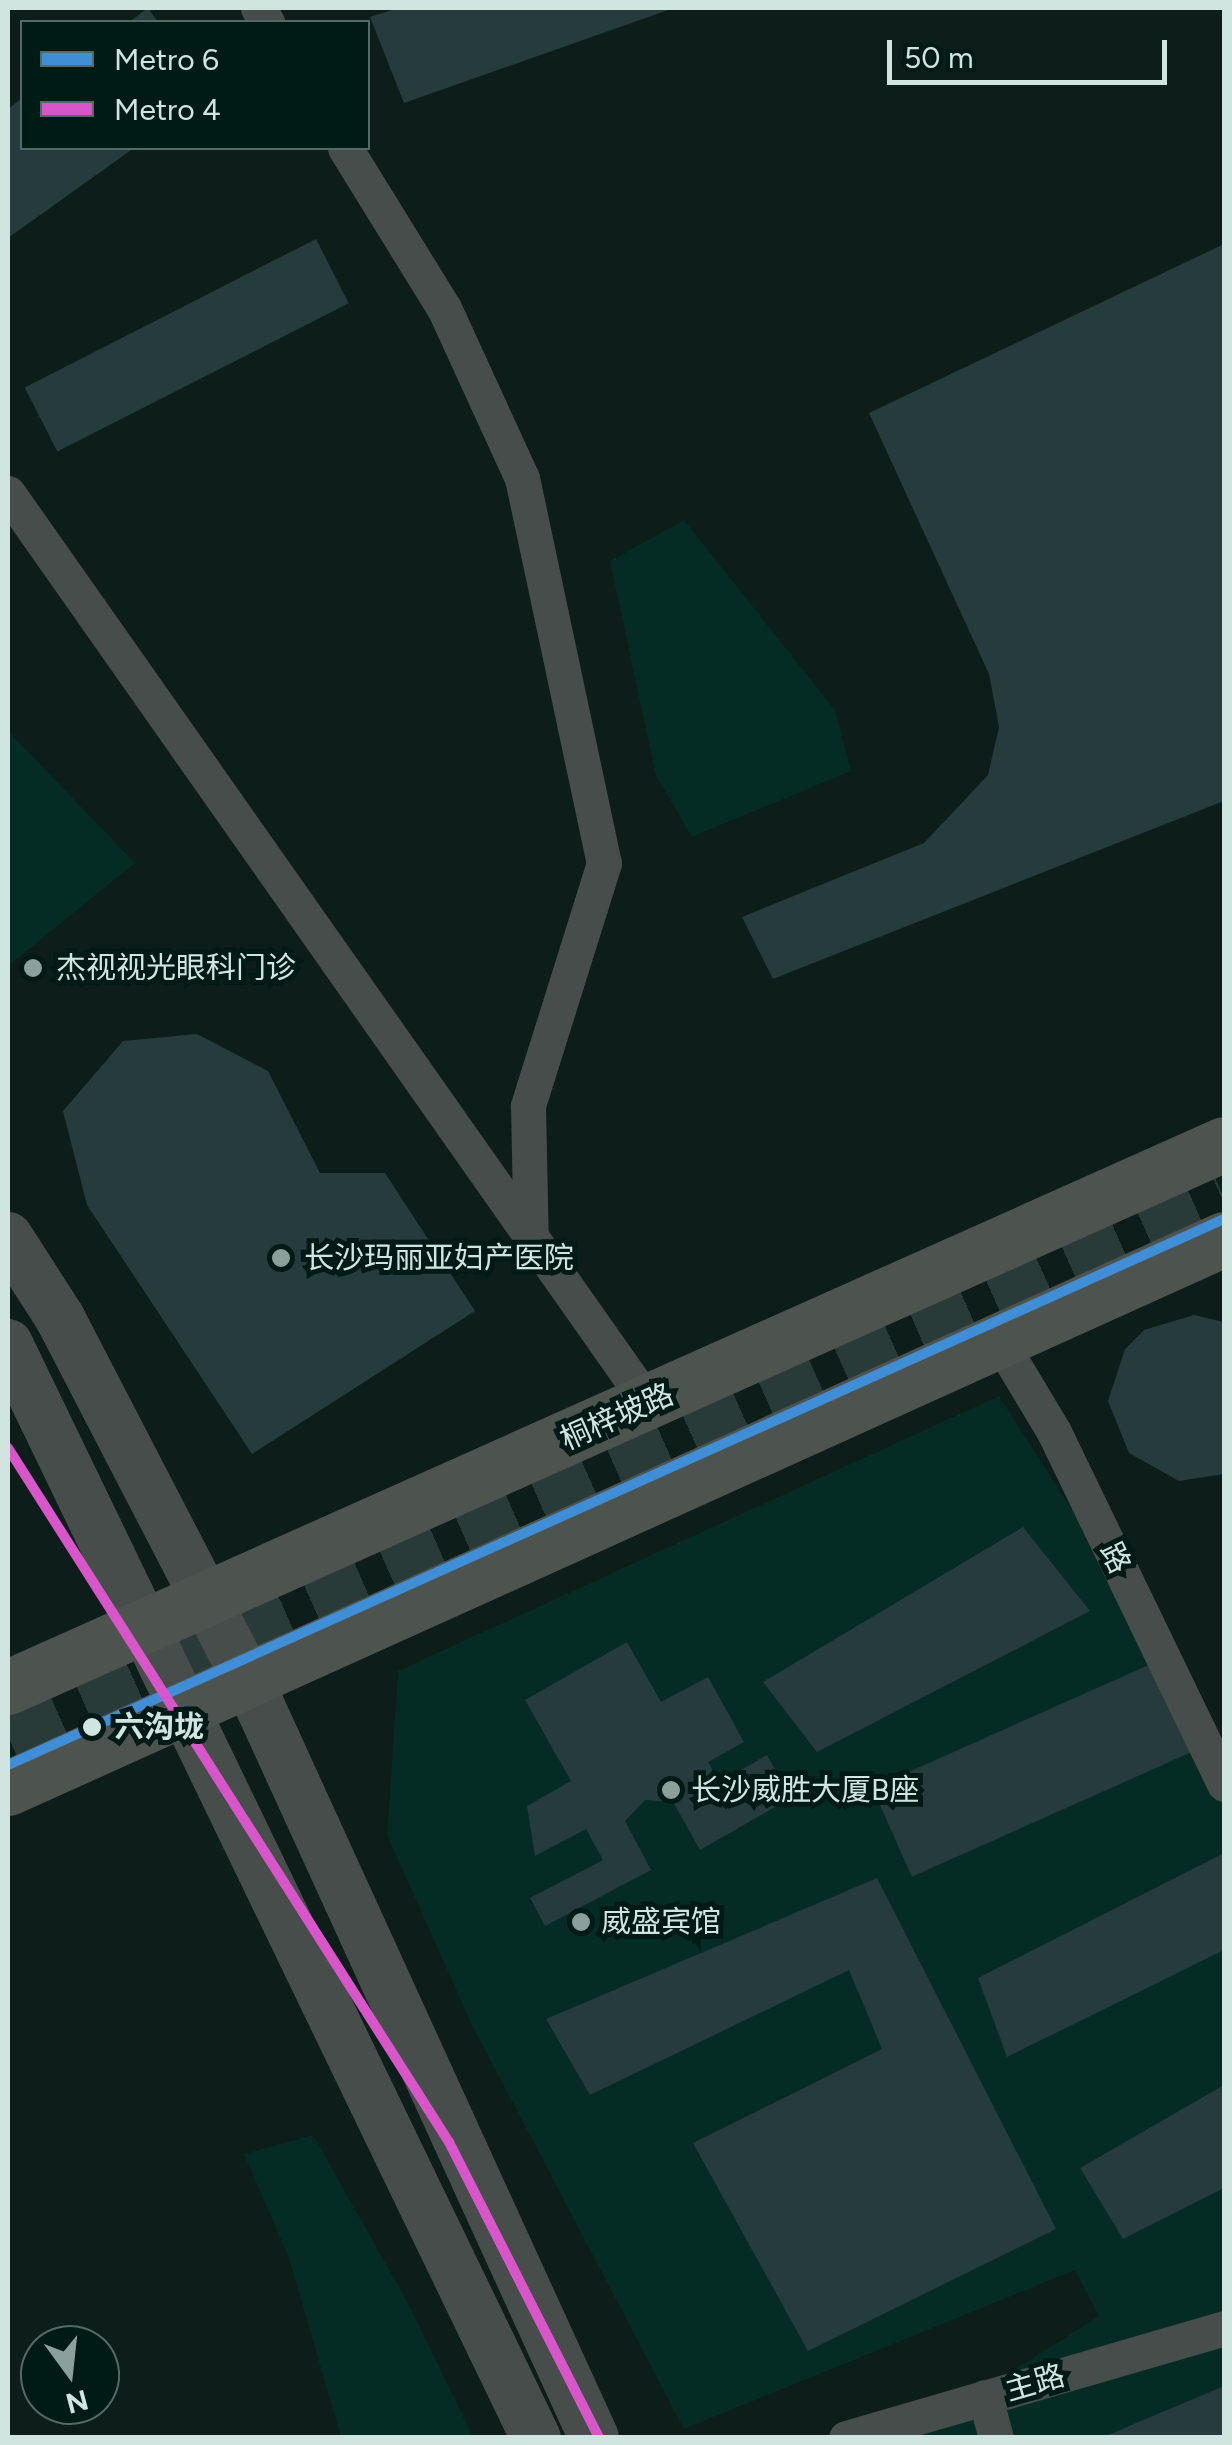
<!DOCTYPE html>
<html>
<head>
<meta charset="utf-8">
<style>
	body { margin:0 }
	#map { position:relative; width:1232px; height:2445px; overflow:hidden; background:#0c1d1a; font-family:Figtree,"Noto Sans SC",sans-serif }
	div>[style] { position:absolute }
	.built>* { inset:0; background:#052b25 }
	.building>* { inset:0; background:#253b3c; transform-origin:0 0 }
	.primary-tunnel>* { height:55px; margin-top:-27.5px; transform-origin:0; background:repeating-linear-gradient(90deg,#293b38 0 55px,transparent 0 83px) }
	.minor>* { height:35px; margin:-17.5px; padding:0 17.5px; transform-origin:17.5px; border-radius:17.5px; background:#464d4a }
	.secondary>* { height:50px; margin:-25px; padding:0 25px; transform-origin:25px; border-radius:25px; background:#474d4a }
	.primary>* { height:55px; margin:-27.5px; padding:0 27.5px; transform-origin:27.5px; border-radius:27.5px; background:#4d5450 }
	.metro-1>* { height:10px; margin:-5px; padding:0 5px; transform-origin:5px; border-radius:5px; background:#408fd6 }
	.metro-2>* { height:10px; margin:-5px; padding:0 5px; transform-origin:5px; border-radius:5px; background:#d956ca }
	.dots>* { width:28px; height:28px; translate:-50% -50%; box-sizing:border-box; border:5px solid #001a16; border-radius:50% }
	span { translate:-50% -50%; white-space:nowrap; text-align:center; line-height:1.15; -webkit-text-stroke:10px #001a16; paint-order:stroke }
	.poi-label { font-size:30px; color:#d0e5e0 }
	.left { translate:0 -50%; text-align:left }
	.street-label { font-size:30px; color:#d0e5e0 }
	.stop-label { font-size:30px; color:#d0e5e0; font-weight:700 }
	.frame { position:absolute; inset:0; border:10px solid #d0e5e0; pointer-events:none }
	.legend { position:absolute; left:20px; top:20px; width:350px; height:130px; box-sizing:border-box; background:#001a16; border:2px solid #536b67; margin:0; padding:12px 18px; list-style:none; font-size:30px; color:#d0e5e0 }
	.legend li { display:flex; align-items:center; gap:20px; height:50px }
	.legend b { width:50px; border:2px solid #536b67 }
	.north { position:absolute; left:20px; top:2325px; width:100px; height:100px; box-sizing:border-box; background:#001a16; border:2px solid #536b67; border-radius:50%; rotate:165deg; font-size:28px; font-weight:700; line-height:40px; text-align:center; color:#d0e5e0 }
	.north::after { content:''; display:block; margin:auto; width:35px; height:45px; background:#8b9f9b; clip-path:polygon(50% 0,100% 100%,50% 72%,0 100%) }
	.scale { position:absolute; left:887px; top:40px; width:280px; height:45px; box-sizing:border-box; border:5px solid #d0e5e0; border-top:0; padding-left:12px; font-size:30px; line-height:35px; white-space:nowrap; color:#d0e5e0; -webkit-text-stroke:8px #001a16; paint-order:stroke }
</style>
</head>
<body>
<div id="map">
	<div class="built">
		<div style="clip-path:polygon(684px 520px,835px 710px,851px 771px,692px 837px,656px 776px,610px 561px)"></div>
		<div style="clip-path:polygon(8px 731px,135px 863px,8px 966px)"></div>
		<div style="clip-path:polygon(999px 1396px,1154px 1637px,1224px 1774px,1224px 2437px,908px 2437px,1099px 2316px,1075px 2270px,684px 2429px,471px 2023px,387px 1835px,398px 1671px)"></div>
		<div style="clip-path:polygon(313px 2135px,408px 2303px,473px 2437px,341px 2437px,289px 2258px,244px 2154px)"></div>
	</div>
	<div class="building">
		<div style="clip-path:polygon(148px 8px,158px 22px,129px 22px)"></div>
		<div style="clip-path:polygon(398px 8px,674px 8px,404px 103px,370px 17px)"></div>
		<div style="clip-path:polygon(22px 98px,22px 148px,134px 148px,8px 238px,8px 109px)"></div>
		<div style="left:316px;top:239px;width:72px;height:327px;rotate:63deg"></div>
		<div style="clip-path:polygon(1224px 244px,1224px 801px,773px 979px,742px 917px,924px 843px,988px 775px,999px 727px,989px 674px,869px 413px)"></div>
		<div style="clip-path:polygon(197px 1034px,268px 1071px,320px 1173px,385px 1173px,475px 1311px,252px 1454px,87px 1205px,63px 1111px,123px 1041px)"></div>
		<div style="clip-path:polygon(1194px 1315px,1224px 1322px,1224px 1474px,1179px 1481px,1129px 1453px,1108px 1401px,1125px 1349px,1144px 1330px)"></div>
		<div style="clip-path:polygon(1023px 1527px,1090px 1611px,817px 1752px,763px 1682px)"></div>
		<div style="clip-path:polygon(627px 1642px,661px 1702px,708px 1677px,744px 1742px,708px 1762px,720px 1782px,767px 1755px,791px 1798px,700px 1850px,673px 1802px,645px 1800px,625px 1821px,651px 1870px,545px 1926px,530px 1898px,603px 1860px,586px 1829px,535px 1856px,527px 1806px,571px 1781px,525px 1700px)"></div>
		<div style="left:1151px;top:1664px;width:97px;height:305px;rotate:66deg"></div>
		<div style="clip-path:polygon(1224px 1853px,1224px 1950px,1007px 2057px,978px 1978px)"></div>
		<div style="clip-path:polygon(877px 1878px,1056px 2229px,808px 2351px,693px 2143px,882px 2049px,849px 1970px,590px 2095px,546px 2019px)"></div>
		<div style="clip-path:polygon(1224px 2085px,1224px 2188px,1123px 2239px,1080px 2168px)"></div>
		<div style="clip-path:polygon(1224px 2386px,1224px 2438px,1103px 2438px,1103px 2437px)"></div>
	</div>
	<div class="primary-tunnel">
		<div style="left:8px;top:1736px;width:1330px;rotate:-23.91deg"></div>
	</div>
	<div class="minor">
		<div style="left:258px;top:8px;width:17px;rotate:57deg"></div>
		<div style="left:345px;top:148px;width:188px;rotate:58.3deg"></div>
		<div style="left:444px;top:308px;width:187px;rotate:65.4deg"></div>
		<div style="left:522px;top:478px;width:394px;rotate:78deg"></div>
		<div style="left:604px;top:863px;width:255px;rotate:107.4deg"></div>
		<div style="left:528px;top:1106px;width:142px;rotate:88.8deg"></div>
		<div style="left:8px;top:493px;width:1113px;rotate:54.88deg"></div>
		<div style="left:997px;top:1337px;width:111px;rotate:59deg"></div>
		<div style="left:1054px;top:1432px;width:391px;rotate:64.2deg"></div>
		<div style="left:985px;top:2397px;width:42px;rotate:75deg"></div>
		<div style="left:846px;top:2438px;width:394px;rotate:-16.2deg"></div>
	</div>
	<div class="secondary">
		<div style="left:8px;top:1237px;width:96px;rotate:57.3deg"></div>
		<div style="left:60px;top:1318px;width:408px;rotate:62.6deg"></div>
		<div style="left:248px;top:1680px;width:833px;rotate:65.46deg"></div>
		<div style="left:8px;top:1344px;width:1215px;rotate:64.24deg"></div>
	</div>
	<div class="primary">
		<div style="left:8px;top:1687px;width:1332px;rotate:-24.06deg"></div>
		<div style="left:8px;top:1788px;width:1334px;rotate:-24.3deg"></div>
	</div>
	<div class="metro-1">
		<div style="left:8px;top:1765px;width:1333px;rotate:-24.18deg"></div>
	</div>
	<div class="metro-2">
		<div style="left:8px;top:1448px;width:822px;rotate:57.57deg"></div>
		<div style="left:449px;top:2142px;width:332px;rotate:63.1deg"></div>
	</div>
	<div class="dots">
		<div style="left:33px;top:968px;background:#8b9f9b"></div>
		<div style="left:281px;top:1258px;background:#8b9f9b"></div>
		<div style="left:92px;top:1727px;background:#d0e5e0"></div>
		<div style="left:671px;top:1790px;background:#8b9f9b"></div>
		<div style="left:581px;top:1922px;background:#8b9f9b"></div>
	</div>
	<div class="poi-label">
		<span class="left" style="left:56px;top:968px">杰视视光眼科门诊</span>
		<span class="left" style="left:304px;top:1258px">长沙玛丽亚妇产医院</span>
		<span class="left" style="left:691px;top:1790px">长沙威胜大厦B座</span>
		<span class="left" style="left:601px;top:1922px">威盛宾馆</span>
	</div>
	<div class="street-label">
		<span style="left:617px;top:1417px;rotate:-24deg">桐梓坡路</span>
		<span style="left:1115px;top:1558px;rotate:64deg">路</span>
		<span style="left:1035px;top:2383px;rotate:-16deg">主路</span>
	</div>
	<div class="stop-label">
		<span class="left" style="left:114px;top:1727px">六沟垅</span>
	</div>
	<div class="frame"></div>
	<ul class="legend">
	<li><b style="height:12px;background:#408fd6"></b>Metro 6</li>
	<li><b style="height:12px;background:#d956ca"></b>Metro 4</li>
	</ul>
	<div class="north">N</div>
	<div class="scale">50 m</div>
</div>
</body>
</html>
